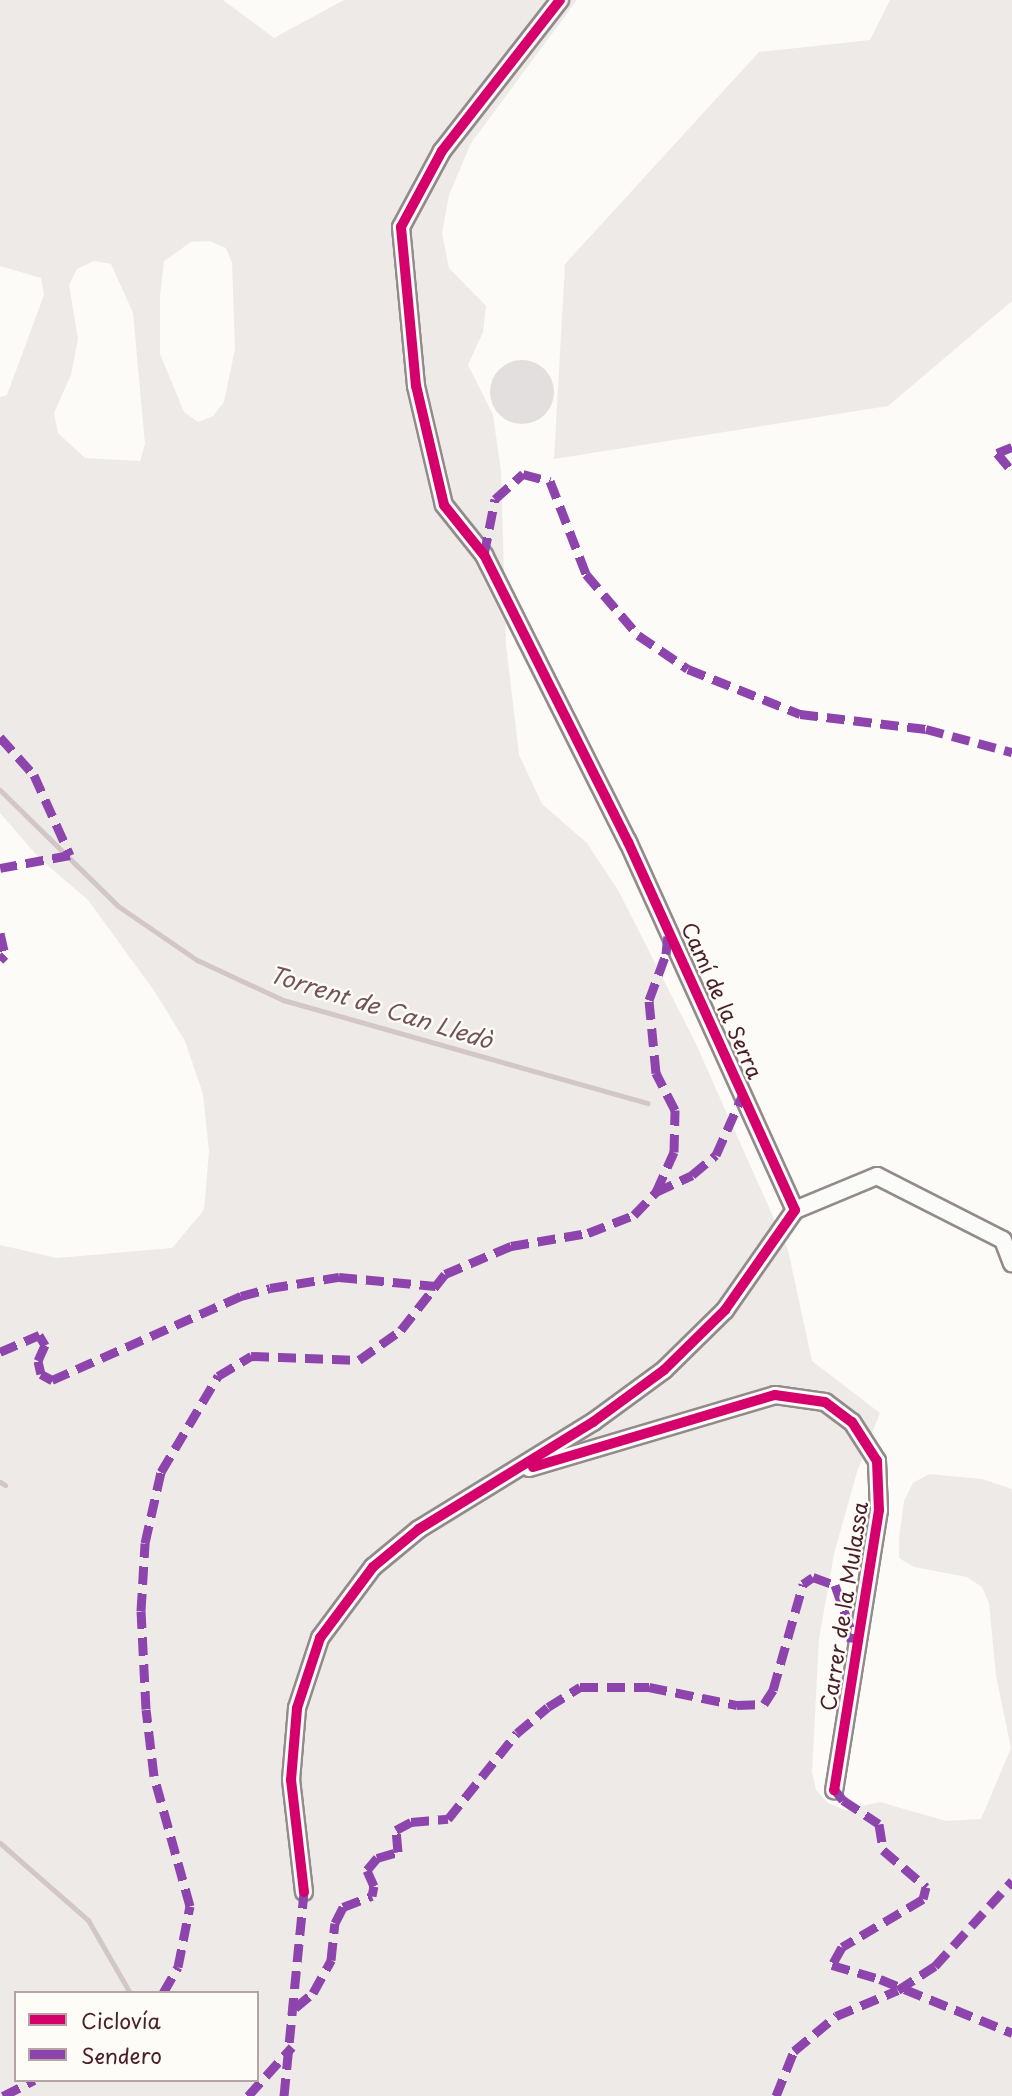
<!DOCTYPE html>
<html>
<head>
<meta charset="utf-8">
<style>
	body { margin:0 }
	#map { position:relative; width:1012px; height:2096px; overflow:hidden; background:#fcfbf8; font-family:"Playpen Sans",sans-serif }
	div>[style] { position:absolute }
	.green>* { inset:0; background:#eeeae8 }
	.stream>* { height:5px; margin:-2.5px; padding:0 2.5px; transform-origin:2.5px; border-radius:2.5px; background:#d2c7c6 }
	.building>* { inset:0; background:#e2dfde }
	.round { border-radius:50% }
	.roads { filter:drop-shadow(2px 0 #928a8b) drop-shadow(-2px 0 #928a8b) drop-shadow(0 2px #928a8b) drop-shadow(0 -2px #928a8b) }
	.minor>* { height:16px; margin:-8px; padding:0 8px; transform-origin:8px; border-radius:8px; background:#fbfbf9 }
	.quiet>* { height:9px; margin-top:-4.5px; transform-origin:0; background:repeating-linear-gradient(90deg,#8e44ad 0 18px,transparent 0 27px) }
	.cycleway>* { height:10px; margin:-5px; padding:0 5px; transform-origin:5px; border-radius:5px; background:#d6006c }
	span { translate:-50% -50%; white-space:nowrap; text-align:center; line-height:1.15; -webkit-text-stroke:5px #fdfcf7; paint-order:stroke }
	.street-label { font-size:21px; color:#4a1f2b }
	.water-label { font-size:23px; color:#73525a; font-style:italic }
	.legend { position:absolute; left:14px; top:1991px; width:245px; height:91px; box-sizing:border-box; background:#fdfcf7; border:2px solid #b5a4a5; margin:0; padding:9px 12px; list-style:none; font-size:21px; color:#4a1f2b }
	.legend li { display:flex; align-items:center; gap:14px; height:35px }
	.legend b { width:35px; border:2px solid #b5a4a5 }
</style>
</head>
<body>
<div id="map">
	<div class="green">
		<div style="clip-path:polygon(evenodd,0 0,223px 0,274px 38px,344px 0,577px 0,471px 143px,449px 195px,442px 233px,449px 268px,486px 306px,483px 332px,468px 365px,493px 415px,501px 471px,506px 644px,519px 755px,542px 804px,587px 843px,618px 890px,695px 1042px,788px 1250px,812px 1361px,880px 1413px,857px 1472px,834px 1554px,819px 1639px,812px 1772px,816px 1790px,828px 1803px,845px 1810px,880px 1802px,946px 1821px,981px 1819px,1011px 1748px,996px 1676px,989px 1603px,982px 1587px,967px 1577px,914px 1567px,899px 1558px,899px 1539px,904px 1501px,913px 1483px,929px 1474px,982px 1479px,1012px 1489px,1012px 2096px,0 2096px,0 1245px,57px 1258px,172px 1248px,204px 1210px,209px 1151px,203px 1094px,185px 1041px,155px 992px,88px 900px,40px 859px,0 813px,0 397px,7px 395px,44px 295px,41px 278px,0 266px,0 0,210px 241px,226px 248px,232px 263px,235px 349px,224px 402px,213px 416px,198px 422px,184px 412px,160px 354px,160px 297px,164px 261px,191px 242px,210px 241px,0 0,94px 261px,111px 264px,133px 313px,145px 444px,140px 461px,85px 458px,58px 433px,54px 413px,71px 375px,78px 339px,69px 285px,77px 269px,94px 261px,0 0,16px 1993px,257px 1993px,257px 2080px,16px 2080px,16px 1993px)"></div>
		<div style="clip-path:polygon(890px 0,1012px 0,1012px 301px,888px 406px,554px 459px,565px 264px,759px 52px,870px 40px)"></div>
	</div>
	<div class="stream">
		<div style="left:0;top:790px;width:165px;rotate:44.5deg"></div>
		<div style="left:118px;top:906px;width:96px;rotate:34.4deg"></div>
		<div style="left:197px;top:960px;width:95px;rotate:24.9deg"></div>
		<div style="left:283px;top:1000px;width:379px;rotate:15.8deg"></div>
		<div style="left:0;top:1482px;width:6px;rotate:31deg"></div>
		<div style="left:0;top:1843px;width:117px;rotate:41.2deg"></div>
		<div style="left:88px;top:1920px;width:84px;rotate:60.1deg"></div>
	</div>
	<div class="building">
		<div class="round" style="left:490px;top:360px;width:64px;height:64px"></div>
	</div>
	<div class="roads">
		<div class="minor">
			<div style="left:560px;top:0;width:192px;rotate:128deg"></div>
			<div style="left:442px;top:151px;width:86px;rotate:118.3deg"></div>
			<div style="left:401px;top:227px;width:160px;rotate:84.6deg"></div>
			<div style="left:416px;top:386px;width:122px;rotate:76.8deg"></div>
			<div style="left:444px;top:505px;width:64px;rotate:51.3deg"></div>
			<div style="left:484px;top:555px;width:321px;rotate:63.4deg"></div>
			<div style="left:628px;top:842px;width:404px;rotate:65.6deg"></div>
			<div style="left:795px;top:1210px;width:89px;rotate:-22.5deg"></div>
			<div style="left:877px;top:1176px;width:141px;rotate:26.9deg"></div>
			<div style="left:1003px;top:1240px;width:25px;rotate:69deg"></div>
			<div style="left:529px;top:1468px;width:257px;rotate:-16.5deg"></div>
			<div style="left:775px;top:1395px;width:50px;rotate:8deg"></div>
			<div style="left:825px;top:1402px;width:34px;rotate:37deg"></div>
			<div style="left:852px;top:1422px;width:46px;rotate:57.3deg"></div>
			<div style="left:877px;top:1461px;width:49px;rotate:87.7deg"></div>
			<div style="left:879px;top:1510px;width:284px;rotate:99.1deg"></div>
			<div style="left:304px;top:1892px;width:113px;rotate:-96.6deg"></div>
			<div style="left:291px;top:1780px;width:72px;rotate:-85.2deg"></div>
			<div style="left:297px;top:1708px;width:74px;rotate:-71.8deg"></div>
			<div style="left:320px;top:1638px;width:89px;rotate:-53.3deg"></div>
			<div style="left:373px;top:1567px;width:60px;rotate:-39.6deg"></div>
			<div style="left:419px;top:1529px;width:204px;rotate:-31.6deg"></div>
			<div style="left:593px;top:1422px;width:88px;rotate:-36.2deg"></div>
			<div style="left:664px;top:1370px;width:86px;rotate:-44.5deg"></div>
			<div style="left:725px;top:1310px;width:122px;rotate:-55deg"></div>
		</div>
	</div>
	<div class="quiet">
		<div style="left:1012px;top:447px;width:16px;rotate:158deg"></div>
		<div style="left:997px;top:453px;width:23px;rotate:50deg"></div>
		<div style="left:484px;top:555px;width:57px;rotate:-78.9deg"></div>
		<div style="left:495px;top:499px;width:38px;rotate:-42deg"></div>
		<div style="left:523px;top:474px;width:28px;rotate:15deg"></div>
		<div style="left:550px;top:481px;width:100px;rotate:68.8deg"></div>
		<div style="left:586px;top:574px;width:80px;rotate:49.6deg"></div>
		<div style="left:638px;top:635px;width:60px;rotate:34.2deg"></div>
		<div style="left:688px;top:669px;width:121px;rotate:21.9deg"></div>
		<div style="left:800px;top:714px;width:127px;rotate:6.8deg"></div>
		<div style="left:926px;top:729px;width:89px;rotate:15deg"></div>
		<div style="left:0;top:737px;width:51px;rotate:48.2deg"></div>
		<div style="left:34px;top:775px;width:88px;rotate:65.8deg"></div>
		<div style="left:70px;top:855px;width:71px;rotate:169.5deg"></div>
		<div style="left:0;top:933px;width:23px;rotate:77deg"></div>
		<div style="left:5px;top:955px;width:7px;rotate:135deg"></div>
		<div style="left:656px;top:1192px;width:40px;rotate:-25deg"></div>
		<div style="left:692px;top:1175px;width:31px;rotate:-40deg"></div>
		<div style="left:716px;top:1155px;width:67px;rotate:-66.1deg"></div>
		<div style="left:0;top:1352px;width:43px;rotate:-23.6deg"></div>
		<div style="left:39px;top:1335px;width:12px;rotate:59deg"></div>
		<div style="left:45px;top:1345px;width:17px;rotate:114deg"></div>
		<div style="left:38px;top:1361px;width:13px;rotate:77deg"></div>
		<div style="left:41px;top:1374px;width:13px;rotate:29deg"></div>
		<div style="left:52px;top:1380px;width:207px;rotate:-24deg"></div>
		<div style="left:241px;top:1296px;width:30px;rotate:-15deg"></div>
		<div style="left:270px;top:1288px;width:70px;rotate:-9.1deg"></div>
		<div style="left:339px;top:1277px;width:97px;rotate:5.3deg"></div>
		<div style="left:832px;top:1786px;width:18px;rotate:52deg"></div>
		<div style="left:843px;top:1800px;width:43px;rotate:33.7deg"></div>
		<div style="left:879px;top:1824px;width:26px;rotate:81deg"></div>
		<div style="left:883px;top:1850px;width:57px;rotate:40.7deg"></div>
		<div style="left:926px;top:1887px;width:12px;rotate:104deg"></div>
		<div style="left:923px;top:1899px;width:94px;rotate:149.3deg"></div>
		<div style="left:842px;top:1947px;width:21px;rotate:119deg"></div>
		<div style="left:832px;top:1965px;width:50px;rotate:16.3deg"></div>
		<div style="left:880px;top:1979px;width:143px;rotate:22.2deg"></div>
		<div style="left:163px;top:1993px;width:30px;rotate:-60deg"></div>
		<div style="left:178px;top:1967px;width:62px;rotate:-78.9deg"></div>
		<div style="left:190px;top:1906px;width:135px;rotate:-105.5deg"></div>
		<div style="left:154px;top:1776px;width:67px;rotate:-96.8deg"></div>
		<div style="left:146px;top:1709px;width:98px;rotate:-92.9deg"></div>
		<div style="left:141px;top:1611px;width:68px;rotate:-86.6deg"></div>
		<div style="left:145px;top:1543px;width:73px;rotate:-77.3deg"></div>
		<div style="left:161px;top:1472px;width:112px;rotate:-59.3deg"></div>
		<div style="left:218px;top:1376px;width:39px;rotate:-31deg"></div>
		<div style="left:251px;top:1356px;width:108px;rotate:2.1deg"></div>
		<div style="left:359px;top:1360px;width:52px;rotate:-35.5deg"></div>
		<div style="left:401px;top:1330px;width:71px;rotate:-51.8deg"></div>
		<div style="left:445px;top:1274px;width:72px;rotate:-23deg"></div>
		<div style="left:511px;top:1246px;width:78px;rotate:-9.6deg"></div>
		<div style="left:588px;top:1233px;width:49px;rotate:-21.4deg"></div>
		<div style="left:634px;top:1215px;width:32px;rotate:-46deg"></div>
		<div style="left:656px;top:1192px;width:44px;rotate:-65.8deg"></div>
		<div style="left:674px;top:1152px;width:42px;rotate:-88.6deg"></div>
		<div style="left:675px;top:1110px;width:42px;rotate:-117.2deg"></div>
		<div style="left:656px;top:1073px;width:73px;rotate:-95.5deg"></div>
		<div style="left:649px;top:1000px;width:49px;rotate:-69.7deg"></div>
		<div style="left:666px;top:954px;width:18px;rotate:-84deg"></div>
		<div style="left:295px;top:2008px;width:23px;rotate:-40deg"></div>
		<div style="left:313px;top:1993px;width:38px;rotate:-61deg"></div>
		<div style="left:331px;top:1960px;width:37px;rotate:-84deg"></div>
		<div style="left:335px;top:1923px;width:18px;rotate:-63deg"></div>
		<div style="left:343px;top:1907px;width:31px;rotate:-21deg"></div>
		<div style="left:372px;top:1896px;width:10px;rotate:-79deg"></div>
		<div style="left:374px;top:1886px;width:17px;rotate:-114deg"></div>
		<div style="left:367px;top:1870px;width:16px;rotate:-50deg"></div>
		<div style="left:377px;top:1858px;width:22px;rotate:-16deg"></div>
		<div style="left:398px;top:1852px;width:22px;rotate:-95deg"></div>
		<div style="left:396px;top:1830px;width:17px;rotate:-28deg"></div>
		<div style="left:411px;top:1822px;width:37px;rotate:-5deg"></div>
		<div style="left:448px;top:1819px;width:110px;rotate:-51.3deg"></div>
		<div style="left:517px;top:1733px;width:40px;rotate:-40deg"></div>
		<div style="left:548px;top:1707px;width:38px;rotate:-32deg"></div>
		<div style="left:580px;top:1687px;width:69px"></div>
		<div style="left:649px;top:1687px;width:90px;rotate:11.6deg"></div>
		<div style="left:737px;top:1705px;width:27px;rotate:-2deg"></div>
		<div style="left:764px;top:1704px;width:17px;rotate:-57deg"></div>
		<div style="left:773px;top:1690px;width:110px;rotate:-74.2deg"></div>
		<div style="left:803px;top:1584px;width:12px;rotate:-35deg"></div>
		<div style="left:813px;top:1577px;width:23px;rotate:20deg"></div>
		<div style="left:835px;top:1585px;width:51px;rotate:70.5deg"></div>
		<div style="left:852px;top:1633px;width:9px;rotate:96deg"></div>
		<div style="left:3px;top:2096px;width:35px;rotate:-27deg"></div>
		<div style="left:248px;top:2096px;width:66px;rotate:-48.1deg"></div>
		<div style="left:284px;top:2096px;width:205px;rotate:-84.4deg"></div>
		<div style="left:776px;top:2096px;width:48px;rotate:-68.2deg"></div>
		<div style="left:794px;top:2051px;width:55px;rotate:-39.8deg"></div>
		<div style="left:836px;top:2016px;width:67px;rotate:-22.8deg"></div>
		<div style="left:898px;top:1990px;width:44px;rotate:-33deg"></div>
		<div style="left:935px;top:1966px;width:115px;rotate:-47.8deg"></div>
	</div>
	<div class="cycleway">
		<div style="left:533px;top:1467px;width:252px;rotate:-16.6deg"></div>
		<div style="left:775px;top:1395px;width:50px;rotate:8deg"></div>
		<div style="left:825px;top:1402px;width:34px;rotate:37deg"></div>
		<div style="left:852px;top:1422px;width:46px;rotate:57.3deg"></div>
		<div style="left:877px;top:1461px;width:49px;rotate:87.7deg"></div>
		<div style="left:879px;top:1510px;width:284px;rotate:99.1deg"></div>
		<div style="left:304px;top:1892px;width:113px;rotate:-96.6deg"></div>
		<div style="left:291px;top:1780px;width:72px;rotate:-85.2deg"></div>
		<div style="left:297px;top:1708px;width:74px;rotate:-71.8deg"></div>
		<div style="left:320px;top:1638px;width:89px;rotate:-53.3deg"></div>
		<div style="left:373px;top:1567px;width:60px;rotate:-39.6deg"></div>
		<div style="left:419px;top:1529px;width:204px;rotate:-31.6deg"></div>
		<div style="left:593px;top:1422px;width:88px;rotate:-36.2deg"></div>
		<div style="left:664px;top:1370px;width:86px;rotate:-44.5deg"></div>
		<div style="left:725px;top:1310px;width:122px;rotate:-55deg"></div>
		<div style="left:795px;top:1210px;width:404px;rotate:-114.4deg"></div>
		<div style="left:628px;top:842px;width:321px;rotate:-116.6deg"></div>
		<div style="left:484px;top:555px;width:64px;rotate:-128.7deg"></div>
		<div style="left:444px;top:505px;width:122px;rotate:-103.2deg"></div>
		<div style="left:416px;top:386px;width:160px;rotate:-95.4deg"></div>
		<div style="left:401px;top:227px;width:86px;rotate:-61.7deg"></div>
		<div style="left:442px;top:151px;width:192px;rotate:-52deg"></div>
	</div>
	<div class="street-label">
		<span style="left:723px;top:1000px;rotate:66deg">Camí de la Serra</span>
		<span style="left:843px;top:1606px;rotate:-81deg">Carrer de la Mulassa</span>
	</div>
	<div class="water-label">
		<span style="left:381px;top:1007px;rotate:17deg">Torrent de Can Lledò</span>
	</div>
	<ul class="legend">
	<li><b style="height:9px;background:#d6006c"></b>Ciclovía</li>
	<li><b style="height:9px;background:#8e44ad"></b>Sendero</li>
	</ul>
</div>
</body>
</html>
